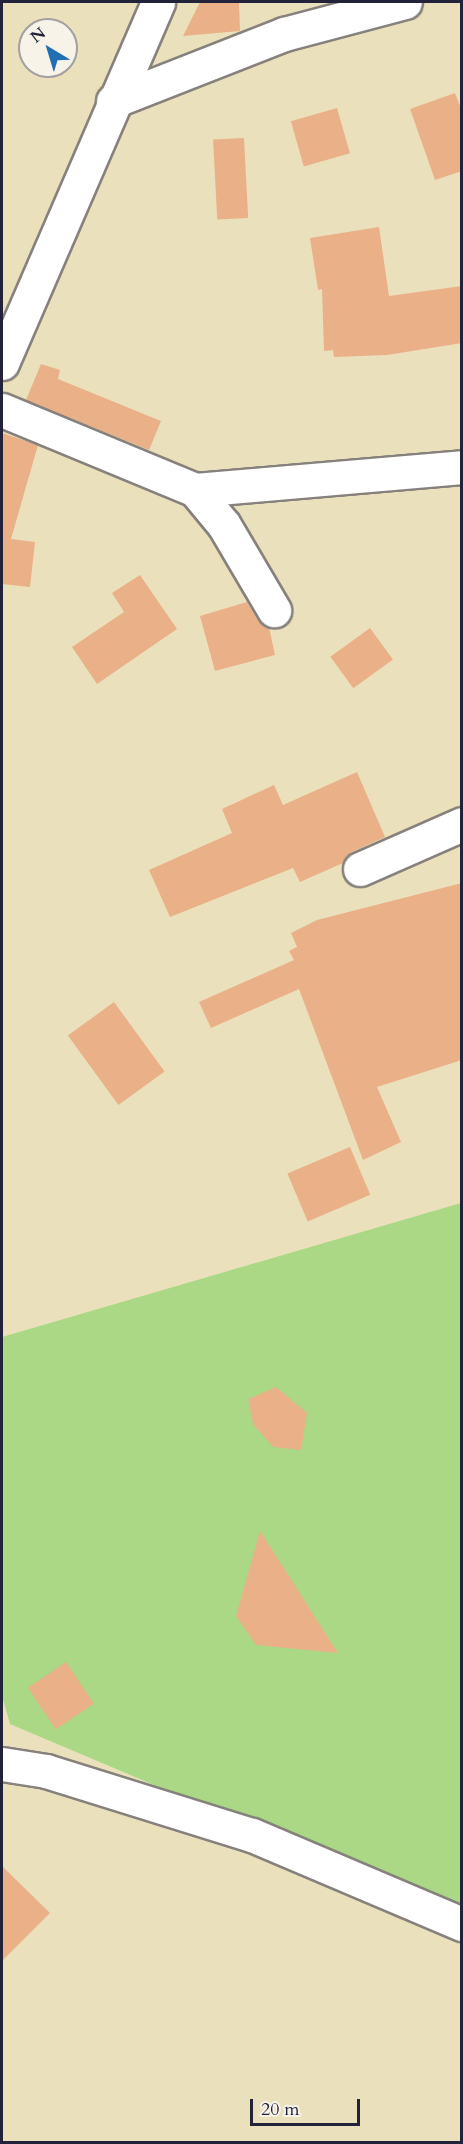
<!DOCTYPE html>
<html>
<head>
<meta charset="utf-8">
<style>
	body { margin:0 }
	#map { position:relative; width:463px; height:2144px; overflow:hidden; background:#ebe0bc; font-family:Cardo,serif }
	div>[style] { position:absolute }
	.green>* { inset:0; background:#aad885 }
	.building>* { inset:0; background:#eab188; transform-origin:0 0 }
	.roads { filter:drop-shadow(2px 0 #86817c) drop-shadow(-2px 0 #86817c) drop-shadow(0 2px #86817c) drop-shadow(0 -2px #86817c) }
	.minor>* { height:33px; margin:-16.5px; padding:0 16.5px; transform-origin:16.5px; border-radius:16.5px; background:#fff }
	.tertiary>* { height:33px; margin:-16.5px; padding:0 16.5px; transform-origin:16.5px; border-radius:16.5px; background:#fff }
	span { translate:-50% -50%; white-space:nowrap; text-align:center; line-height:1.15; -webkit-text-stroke:6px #f7f3e8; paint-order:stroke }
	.frame { position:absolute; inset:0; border:3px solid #22223b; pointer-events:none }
	.north { position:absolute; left:18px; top:18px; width:60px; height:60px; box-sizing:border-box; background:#f7f3e8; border:2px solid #a29fa3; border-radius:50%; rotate:322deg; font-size:16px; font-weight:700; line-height:24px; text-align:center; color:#22223b }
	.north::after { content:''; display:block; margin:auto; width:21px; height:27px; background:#1f6fb2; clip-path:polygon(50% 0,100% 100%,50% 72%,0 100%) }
	.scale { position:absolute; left:250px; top:2099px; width:110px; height:27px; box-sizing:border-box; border:3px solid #22223b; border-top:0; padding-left:8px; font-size:18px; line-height:21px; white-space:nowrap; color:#22223b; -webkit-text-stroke:4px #f7f3e8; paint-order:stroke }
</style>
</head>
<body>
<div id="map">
	<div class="green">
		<div style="clip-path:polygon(461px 1203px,461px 1915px,10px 1724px,2px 1696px,2px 1337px)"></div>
	</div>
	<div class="building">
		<div style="clip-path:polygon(200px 2px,239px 2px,240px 31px,183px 36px)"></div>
		<div style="clip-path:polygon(455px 93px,462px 111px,462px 171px,435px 180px,410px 109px)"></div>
		<div style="left:337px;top:108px;width:47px;height:48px;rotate:74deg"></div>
		<div style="left:244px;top:138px;width:80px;height:31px;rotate:87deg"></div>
		<div style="clip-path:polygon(379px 227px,389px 296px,462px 286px,462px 343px,387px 355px,334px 357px,333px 350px,324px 351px,322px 289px,318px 290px,310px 238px)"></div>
		<div style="clip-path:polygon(41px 364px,60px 370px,58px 379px,161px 421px,149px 450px,26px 400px)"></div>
		<div style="clip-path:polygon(2px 433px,38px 445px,11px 539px,35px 542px,30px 587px,2px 584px)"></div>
		<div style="clip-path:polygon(140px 575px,177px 629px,97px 684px,72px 647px,124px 612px,112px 593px)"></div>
		<div style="clip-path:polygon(247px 602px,258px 620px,269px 627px,275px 655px,215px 671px,200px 616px)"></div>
		<div style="left:370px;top:628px;width:39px;height:49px;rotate:54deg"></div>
		<div style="clip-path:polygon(357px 772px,385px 837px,352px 852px,343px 863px,300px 882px,293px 868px,170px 917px,149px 870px,232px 833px,222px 809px,274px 785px,283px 805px)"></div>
		<div style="clip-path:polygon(462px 883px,462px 1060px,377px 1087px,401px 1142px,363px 1160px,299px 989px,211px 1028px,199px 1002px,294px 960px,289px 951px,297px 947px,291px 933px,317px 920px)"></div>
		<div style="left:114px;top:1002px;width:86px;height:57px;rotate:54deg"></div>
		<div style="left:350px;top:1147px;width:52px;height:68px;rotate:67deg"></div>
		<div style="clip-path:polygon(276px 1387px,307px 1413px,301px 1450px,273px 1447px,253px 1424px,248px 1399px)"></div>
		<div style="clip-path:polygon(260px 1531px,338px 1653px,256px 1645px,236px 1616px)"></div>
		<div style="left:66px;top:1662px;width:50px;height:46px;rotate:56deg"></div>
		<div style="clip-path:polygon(2px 1866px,50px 1913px,2px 1961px)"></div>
	</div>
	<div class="roads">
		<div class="minor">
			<div style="left:113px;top:101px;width:184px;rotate:-21.4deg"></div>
			<div style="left:284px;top:34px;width:125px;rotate:-14.8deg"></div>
			<div style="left:2px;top:410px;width:209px;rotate:22.5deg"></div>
			<div style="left:195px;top:490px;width:268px;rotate:-4.9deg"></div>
			<div style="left:195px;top:490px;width:45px;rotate:50.4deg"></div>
			<div style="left:224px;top:525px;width:99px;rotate:59.5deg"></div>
			<div style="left:360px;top:869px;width:111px;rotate:-23.8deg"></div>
			<div style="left:2px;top:1764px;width:45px;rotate:9deg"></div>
			<div style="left:46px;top:1771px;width:216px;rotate:17.3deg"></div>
			<div style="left:252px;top:1835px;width:228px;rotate:23deg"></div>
		</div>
		<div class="tertiary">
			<div style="left:2px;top:363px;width:393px;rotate:-66.6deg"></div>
		</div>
	</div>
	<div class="frame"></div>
	<div class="north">N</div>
	<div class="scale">20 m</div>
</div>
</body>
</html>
